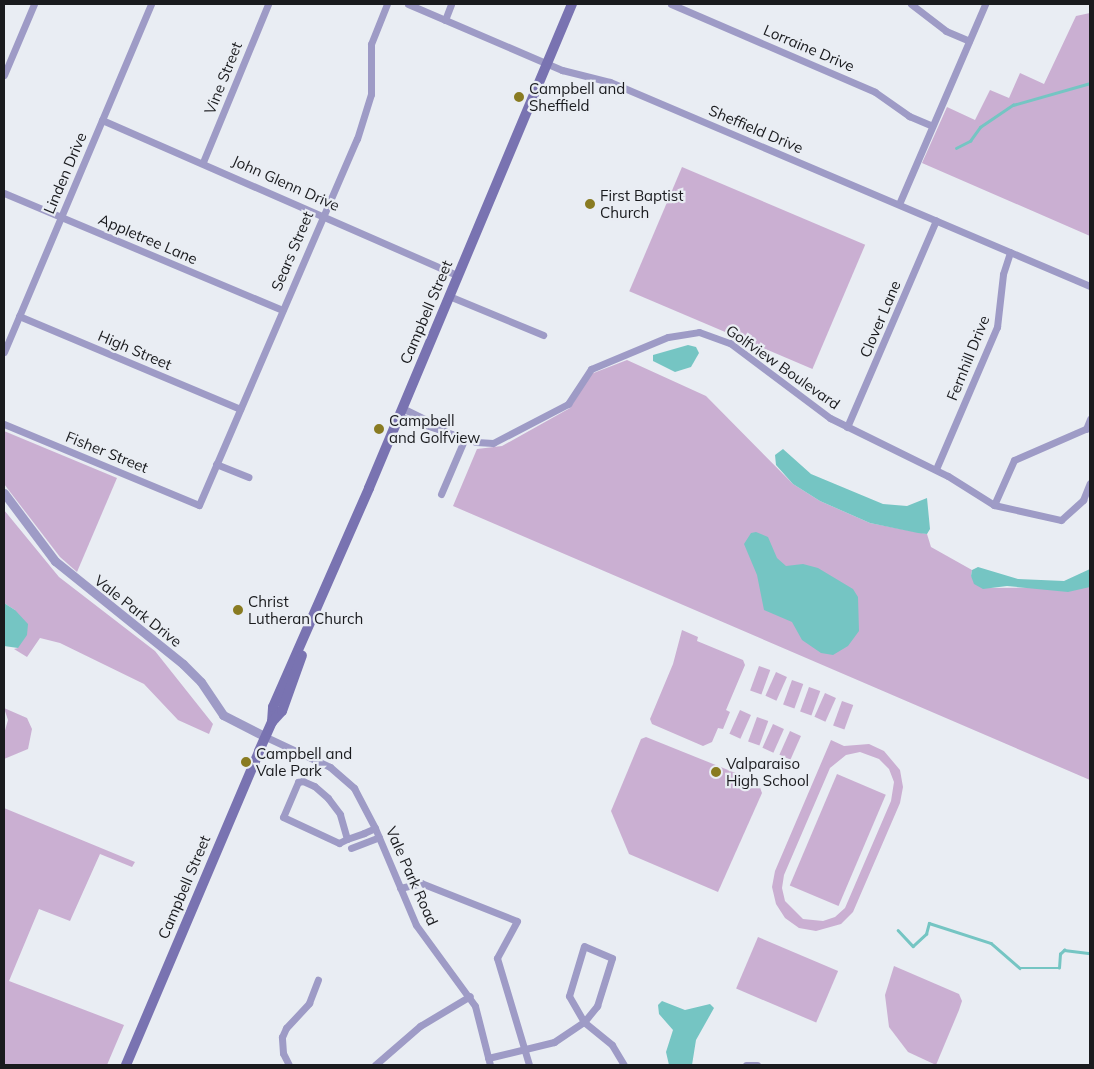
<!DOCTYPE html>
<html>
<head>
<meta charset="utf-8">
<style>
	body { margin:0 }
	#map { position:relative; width:1094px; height:1069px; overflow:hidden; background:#e9edf3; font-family:Mulish,sans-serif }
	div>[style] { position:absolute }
	.green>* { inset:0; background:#caafd2; transform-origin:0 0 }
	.water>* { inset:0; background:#75c5c3 }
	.stream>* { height:2.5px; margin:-1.25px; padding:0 1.25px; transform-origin:1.25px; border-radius:1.25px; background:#75c5c3 }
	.minor>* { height:7px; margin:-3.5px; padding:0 3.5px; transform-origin:3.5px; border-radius:3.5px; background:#9e9bc6 }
	.tertiary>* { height:9px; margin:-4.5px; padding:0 4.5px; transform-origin:4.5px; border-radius:4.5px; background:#9e9bc6 }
	.secondary>* { height:10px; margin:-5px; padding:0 5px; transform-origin:5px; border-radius:5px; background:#7973b1 }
	.dots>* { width:14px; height:14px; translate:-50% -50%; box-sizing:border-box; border:2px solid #e9edf3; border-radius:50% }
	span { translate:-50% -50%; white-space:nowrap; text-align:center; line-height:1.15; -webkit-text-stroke:4.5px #e9edf3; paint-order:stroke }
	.street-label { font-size:15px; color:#1a1b1e }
	.poi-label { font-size:15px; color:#1a1b1e }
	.left { translate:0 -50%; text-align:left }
	.frame { position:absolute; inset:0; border:5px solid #1a1b1e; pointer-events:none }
</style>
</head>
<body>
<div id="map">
	<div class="green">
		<div style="clip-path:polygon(1090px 13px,1090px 236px,922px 163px,947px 107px,975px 120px,990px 90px,1009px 98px,1020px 73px,1044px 84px,1076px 16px)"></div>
		<div style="left:682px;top:167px;width:199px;height:135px;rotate:23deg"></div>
		<div style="clip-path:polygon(627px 360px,706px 396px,793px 484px,820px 501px,870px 523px,927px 534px,931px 547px,972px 570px,971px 576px,983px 588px,1090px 587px,1090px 780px,453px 506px,477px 449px,502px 446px,570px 408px,591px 374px)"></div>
		<div style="clip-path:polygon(4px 431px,117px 478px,77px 572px,60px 557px,4px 484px)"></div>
		<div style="clip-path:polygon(4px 510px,59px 577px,155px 651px,213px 724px,209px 734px,178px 720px,144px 684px,60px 643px,40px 638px,27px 657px,14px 649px,18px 648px,15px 610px,4px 603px)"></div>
		<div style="clip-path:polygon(682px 630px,698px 637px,697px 641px,743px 660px,745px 665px,726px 710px,730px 712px,723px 729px,718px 728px,712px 742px,703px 746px,652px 724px,650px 719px,673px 664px)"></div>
		<div style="left:759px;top:666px;width:12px;height:26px;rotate:20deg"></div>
		<div style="left:776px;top:672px;width:12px;height:26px;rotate:24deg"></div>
		<div style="left:792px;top:680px;width:12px;height:26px;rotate:20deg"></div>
		<div style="left:809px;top:687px;width:12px;height:26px;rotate:20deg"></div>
		<div style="left:825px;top:693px;width:12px;height:26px;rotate:24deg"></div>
		<div style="left:842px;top:701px;width:12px;height:26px;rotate:20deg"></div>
		<div style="clip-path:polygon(4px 708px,27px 718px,32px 729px,28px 749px,4px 759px,4px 734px,8px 720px)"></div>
		<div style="left:740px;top:710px;width:12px;height:26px;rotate:24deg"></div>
		<div style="left:757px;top:717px;width:12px;height:26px;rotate:20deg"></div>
		<div style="left:773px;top:724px;width:12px;height:26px;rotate:24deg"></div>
		<div style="left:790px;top:731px;width:12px;height:26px;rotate:24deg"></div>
		<div style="clip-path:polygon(646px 737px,758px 782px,762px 793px,718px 892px,629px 854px,611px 811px,641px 739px)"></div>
		<div style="clip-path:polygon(evenodd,831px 740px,844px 746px,869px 744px,884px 751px,900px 770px,903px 787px,900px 803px,853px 912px,841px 924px,816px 931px,799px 928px,785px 918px,776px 904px,772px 887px,775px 871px,831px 740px,860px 752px,879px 759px,889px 769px,894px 782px,891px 801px,845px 908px,835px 917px,823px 921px,803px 919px,785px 901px,782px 888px,784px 875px,830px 768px,846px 755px,860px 752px)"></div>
		<div style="left:837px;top:774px;width:53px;height:121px;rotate:23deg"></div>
		<div style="clip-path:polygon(4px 808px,135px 862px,132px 867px,100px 854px,70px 921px,39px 909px,9px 981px,124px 1025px,107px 1065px,4px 1065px)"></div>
		<div style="left:758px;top:937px;width:87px;height:56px;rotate:23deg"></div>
		<div style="clip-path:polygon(894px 966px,959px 994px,962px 1001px,959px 1010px,936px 1065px,908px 1052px,889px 1027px,885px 995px)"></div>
	</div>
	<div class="water">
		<div style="clip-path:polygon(688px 345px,696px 347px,699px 353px,691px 367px,675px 372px,653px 361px,653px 355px)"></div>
		<div style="clip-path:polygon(783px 449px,811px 474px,883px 504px,907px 506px,927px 498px,930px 529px,927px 534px,918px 533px,870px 523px,820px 501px,793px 484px,776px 465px,775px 455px)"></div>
		<div style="clip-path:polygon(756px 532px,768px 537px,777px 558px,786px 566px,803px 564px,818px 568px,853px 589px,858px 597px,859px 631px,848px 646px,833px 655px,821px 653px,802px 640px,792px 622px,764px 610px,757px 575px,744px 544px,751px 533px)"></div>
		<div style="clip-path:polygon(978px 567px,1018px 579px,1064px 581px,1090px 569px,1090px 587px,1068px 592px,1007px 586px,983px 589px,974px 584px,971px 576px,972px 570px)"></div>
		<div style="clip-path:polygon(4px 603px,15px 610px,28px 624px,27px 635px,18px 648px,4px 646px)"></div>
		<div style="clip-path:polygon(662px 1001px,685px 1010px,710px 1004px,714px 1008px,696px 1040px,692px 1065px,669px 1065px,666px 1052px,673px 1030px,659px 1014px,658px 1005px)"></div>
	</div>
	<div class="stream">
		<div style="left:956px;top:148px;width:16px;rotate:-27deg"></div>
		<div style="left:970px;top:141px;width:17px;rotate:-54deg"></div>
		<div style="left:980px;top:127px;width:40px;rotate:-34deg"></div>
		<div style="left:1013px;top:105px;width:80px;rotate:-15.9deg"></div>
		<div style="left:898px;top:930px;width:22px;rotate:47deg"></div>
		<div style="left:913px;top:946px;width:18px;rotate:-43deg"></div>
		<div style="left:926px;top:934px;width:11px;rotate:-75deg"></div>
		<div style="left:929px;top:923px;width:65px;rotate:17.9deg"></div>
		<div style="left:991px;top:943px;width:38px;rotate:41deg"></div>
		<div style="left:1020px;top:968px;width:39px"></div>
		<div style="left:1059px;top:968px;width:14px;rotate:-86deg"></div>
		<div style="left:1060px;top:954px;width:6px;rotate:-45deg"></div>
		<div style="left:1064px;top:950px;width:26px;rotate:7deg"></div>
	</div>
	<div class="minor">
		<div style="left:408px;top:4px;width:168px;rotate:23.2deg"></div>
		<div style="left:562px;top:70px;width:49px;rotate:14deg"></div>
		<div style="left:610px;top:82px;width:522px;rotate:23.03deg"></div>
		<div style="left:671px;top:4px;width:222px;rotate:23.3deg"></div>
		<div style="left:875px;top:92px;width:42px;rotate:35.2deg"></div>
		<div style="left:909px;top:116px;width:25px;rotate:23deg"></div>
		<div style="left:911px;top:4px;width:44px;rotate:37.6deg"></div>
		<div style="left:946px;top:31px;width:25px;rotate:23deg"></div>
		<div style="left:445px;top:20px;width:17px;rotate:-69deg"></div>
		<div style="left:4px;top:75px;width:77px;rotate:-67.1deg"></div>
		<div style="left:102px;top:120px;width:387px;rotate:23.6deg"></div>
		<div style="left:203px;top:162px;width:171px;rotate:-67.6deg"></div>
		<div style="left:4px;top:193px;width:302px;rotate:22.8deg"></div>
		<div style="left:899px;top:204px;width:218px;rotate:-66.7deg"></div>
		<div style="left:449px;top:296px;width:102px;rotate:22.5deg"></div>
		<div style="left:19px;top:316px;width:240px;rotate:22.8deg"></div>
		<div style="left:4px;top:352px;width:378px;rotate:-67.1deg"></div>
		<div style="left:402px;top:408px;width:46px;rotate:26deg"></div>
		<div style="left:399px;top:416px;width:81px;rotate:18.7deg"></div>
		<div style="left:476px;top:442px;width:17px;rotate:3deg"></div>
		<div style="left:493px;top:443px;width:85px;rotate:-27.5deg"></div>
		<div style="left:568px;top:404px;width:42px;rotate:-56.7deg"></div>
		<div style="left:591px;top:369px;width:83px;rotate:-22.6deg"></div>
		<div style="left:668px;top:337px;width:31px;rotate:-9deg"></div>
		<div style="left:699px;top:332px;width:33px;rotate:20deg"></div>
		<div style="left:730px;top:343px;width:125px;rotate:36.9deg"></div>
		<div style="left:830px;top:418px;width:131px;rotate:26.2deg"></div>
		<div style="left:948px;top:476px;width:54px;rotate:32.2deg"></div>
		<div style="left:994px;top:505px;width:69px;rotate:12.6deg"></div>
		<div style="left:1061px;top:520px;width:30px;rotate:-42deg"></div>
		<div style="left:1083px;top:500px;width:18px;rotate:-68deg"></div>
		<div style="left:4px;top:424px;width:211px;rotate:22.6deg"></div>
		<div style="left:199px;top:505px;width:399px;rotate:-66.7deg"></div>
		<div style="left:357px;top:139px;width:47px;rotate:-72.7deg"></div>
		<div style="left:371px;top:94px;width:50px;rotate:-90deg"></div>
		<div style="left:371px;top:44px;width:43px;rotate:-68.2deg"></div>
		<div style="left:847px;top:427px;width:225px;rotate:-66.7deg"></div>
		<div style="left:1086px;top:429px;width:11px;rotate:-68deg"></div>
		<div style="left:216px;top:464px;width:35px;rotate:22deg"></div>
		<div style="left:936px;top:469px;width:155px;rotate:-66.8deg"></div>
		<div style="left:997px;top:327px;width:53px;rotate:-83.5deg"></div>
		<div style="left:1003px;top:274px;width:23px;rotate:-72deg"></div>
		<div style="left:441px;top:494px;width:61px;rotate:-66.8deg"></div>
		<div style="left:994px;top:505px;width:49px;rotate:-66deg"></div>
		<div style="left:1014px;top:460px;width:83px;rotate:-23.5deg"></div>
		<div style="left:266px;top:737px;width:71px;rotate:25.1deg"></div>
		<div style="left:330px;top:767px;width:32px;rotate:41deg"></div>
		<div style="left:354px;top:788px;width:45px;rotate:62.3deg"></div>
		<div style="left:375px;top:828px;width:105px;rotate:67.1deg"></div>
		<div style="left:416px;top:925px;width:100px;rotate:53.9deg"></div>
		<div style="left:475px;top:1006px;width:61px;rotate:75.7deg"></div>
		<div style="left:347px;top:839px;width:26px;rotate:-106deg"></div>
		<div style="left:340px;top:814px;width:20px;rotate:-127deg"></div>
		<div style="left:328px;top:798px;width:18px;rotate:-139deg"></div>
		<div style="left:314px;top:786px;width:12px;rotate:-156deg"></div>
		<div style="left:303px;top:781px;width:5px;rotate:169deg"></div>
		<div style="left:298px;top:782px;width:38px;rotate:113deg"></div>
		<div style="left:283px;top:817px;width:62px;rotate:24.9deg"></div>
		<div style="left:339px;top:843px;width:9px;rotate:-27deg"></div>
		<div style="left:347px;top:839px;width:18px;rotate:-19deg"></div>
		<div style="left:364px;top:833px;width:12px;rotate:-24deg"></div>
		<div style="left:351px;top:848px;width:30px;rotate:-21deg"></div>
		<div style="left:400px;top:888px;width:22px;rotate:-13deg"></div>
		<div style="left:421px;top:883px;width:103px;rotate:21.6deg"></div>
		<div style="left:517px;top:921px;width:42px;rotate:118.4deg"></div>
		<div style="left:497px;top:958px;width:112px;rotate:73.3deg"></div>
		<div style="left:488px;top:1058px;width:68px;rotate:-13.6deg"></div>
		<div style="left:554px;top:1042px;width:36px;rotate:-34deg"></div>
		<div style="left:584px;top:1022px;width:21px;rotate:-51deg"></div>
		<div style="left:597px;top:1006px;width:50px;rotate:-72.6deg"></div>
		<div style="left:612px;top:958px;width:30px;rotate:-157deg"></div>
		<div style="left:584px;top:946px;width:52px;rotate:106.7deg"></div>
		<div style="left:569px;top:996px;width:30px;rotate:60deg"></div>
		<div style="left:584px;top:1022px;width:36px;rotate:39deg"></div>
		<div style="left:612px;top:1045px;width:23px;rotate:59deg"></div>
		<div style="left:289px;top:1065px;width:13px;rotate:-117deg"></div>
		<div style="left:283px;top:1053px;width:16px;rotate:-94deg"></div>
		<div style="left:282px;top:1037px;width:10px;rotate:-66deg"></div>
		<div style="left:286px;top:1028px;width:34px;rotate:-47deg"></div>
		<div style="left:309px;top:1003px;width:25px;rotate:-69deg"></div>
		<div style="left:375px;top:1065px;width:60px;rotate:-40.9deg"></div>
		<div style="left:420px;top:1026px;width:58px;rotate:-31deg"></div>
		<div style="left:746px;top:1065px;width:11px"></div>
	</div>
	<div class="tertiary">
		<div style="left:4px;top:493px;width:85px;rotate:53.1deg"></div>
		<div style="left:55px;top:561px;width:164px;rotate:38.8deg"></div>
		<div style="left:183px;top:664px;width:25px;rotate:45deg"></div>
		<div style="left:201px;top:682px;width:40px;rotate:56deg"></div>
		<div style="left:223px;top:715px;width:48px;rotate:27.1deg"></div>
	</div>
	<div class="secondary">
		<div style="left:272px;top:722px;width:15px;rotate:-86deg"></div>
		<div style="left:273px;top:707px;width:239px;rotate:-66.3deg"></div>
		<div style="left:369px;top:488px;width:525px;rotate:-67.25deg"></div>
		<div style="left:126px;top:1065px;width:341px;rotate:-67deg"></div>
		<div style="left:259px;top:751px;width:32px;rotate:-66deg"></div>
		<div style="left:272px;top:722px;width:15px;rotate:-48deg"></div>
		<div style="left:282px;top:711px;width:59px;rotate:-70.3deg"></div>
	</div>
	<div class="dots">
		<div style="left:519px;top:97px;background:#897b21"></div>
		<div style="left:590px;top:204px;background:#897b21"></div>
		<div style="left:379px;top:429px;background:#897b21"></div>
		<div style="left:238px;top:610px;background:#897b21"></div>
		<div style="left:246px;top:762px;background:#897b21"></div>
		<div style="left:716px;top:772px;background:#897b21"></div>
	</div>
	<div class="street-label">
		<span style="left:809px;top:48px;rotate:23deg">Lorraine Drive</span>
		<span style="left:223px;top:78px;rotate:-68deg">Vine Street</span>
		<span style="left:756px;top:129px;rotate:23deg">Sheffield Drive</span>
		<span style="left:65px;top:173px;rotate:-67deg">Linden Drive</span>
		<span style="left:286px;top:183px;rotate:24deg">John Glenn Drive</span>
		<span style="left:148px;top:239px;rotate:23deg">Appletree Lane</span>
		<span style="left:292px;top:251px;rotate:-67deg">Sears Street</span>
		<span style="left:426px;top:312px;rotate:-67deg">Campbell Street</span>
		<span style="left:880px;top:319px;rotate:-67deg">Clover Lane</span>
		<span style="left:135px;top:350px;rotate:23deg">High Street</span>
		<span style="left:968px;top:358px;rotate:-68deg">Fernhill Drive</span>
		<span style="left:783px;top:367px;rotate:35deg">Golfview Boulevard</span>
		<span style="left:107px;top:452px;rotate:22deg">Fisher Street</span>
		<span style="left:138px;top:611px;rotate:38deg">Vale Park Drive</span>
		<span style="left:412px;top:876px;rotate:66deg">Vale Park Road</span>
		<span style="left:184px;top:887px;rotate:-67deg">Campbell Street</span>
	</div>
	<div class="poi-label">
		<span class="left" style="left:529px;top:97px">Campbell and<br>Sheffield</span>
		<span class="left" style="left:600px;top:204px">First Baptist<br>Church</span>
		<span class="left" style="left:389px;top:429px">Campbell<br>and Golfview</span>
		<span class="left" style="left:248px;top:610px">Christ<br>Lutheran Church</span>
		<span class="left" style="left:256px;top:762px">Campbell and<br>Vale Park</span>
		<span class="left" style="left:726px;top:772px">Valparaiso<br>High School</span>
	</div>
	<div class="frame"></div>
</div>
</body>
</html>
